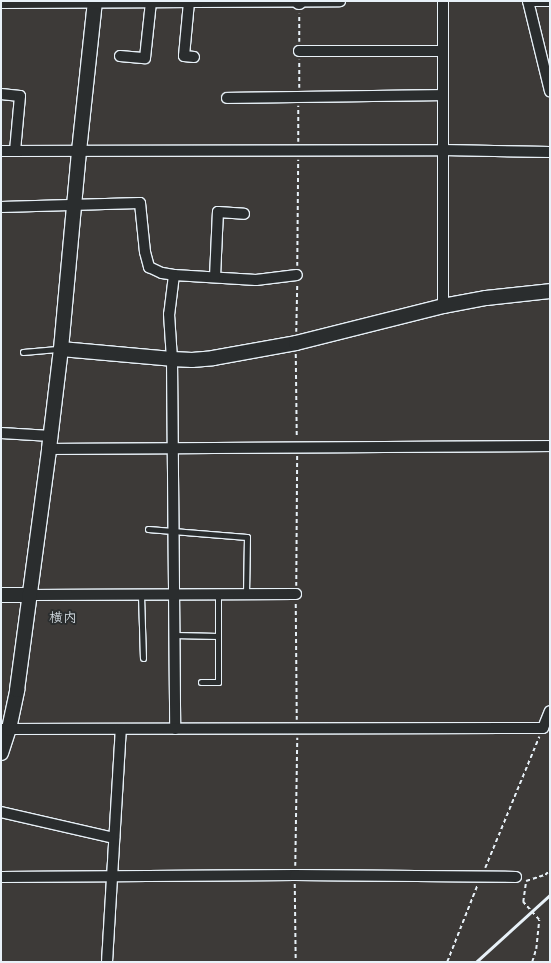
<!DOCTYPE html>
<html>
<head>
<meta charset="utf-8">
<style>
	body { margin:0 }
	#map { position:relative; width:551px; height:963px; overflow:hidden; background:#3d3a38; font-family:"Gochi Hand","Klee One",sans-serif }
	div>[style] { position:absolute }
	.path>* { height:1.5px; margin-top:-0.75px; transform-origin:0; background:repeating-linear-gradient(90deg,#e8f1f8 0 4px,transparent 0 7px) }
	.roads { filter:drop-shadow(1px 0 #e8f1f8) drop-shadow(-1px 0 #e8f1f8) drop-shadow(0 1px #e8f1f8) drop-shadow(0 -1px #e8f1f8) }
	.lane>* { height:5px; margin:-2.5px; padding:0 2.5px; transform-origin:2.5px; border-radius:2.5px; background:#2a2d2e }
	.street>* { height:10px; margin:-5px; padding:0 5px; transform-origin:5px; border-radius:5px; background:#2a2d2e }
	.secondary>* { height:14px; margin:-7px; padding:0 7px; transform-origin:7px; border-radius:7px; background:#2a2d2e }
	.rail>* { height:2.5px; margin:-1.25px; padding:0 1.25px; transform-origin:1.25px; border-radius:1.25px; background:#e8f1f8 }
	span { translate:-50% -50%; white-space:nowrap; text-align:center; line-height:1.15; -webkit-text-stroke:4px #2a2d2e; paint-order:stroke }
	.neighbourhood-label { font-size:14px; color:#e8f1f8 }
	.frame { position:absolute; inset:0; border:2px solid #e8f1f8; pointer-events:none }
</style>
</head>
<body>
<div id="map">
	<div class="path">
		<div style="left:299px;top:42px;width:28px;rotate:-90deg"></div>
		<div style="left:299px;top:88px;width:28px;rotate:-90deg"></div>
		<div style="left:298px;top:142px;width:36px;rotate:-90deg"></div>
		<div style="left:297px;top:266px;width:106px;rotate:-89.5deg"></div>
		<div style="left:296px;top:332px;width:48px;rotate:-88.8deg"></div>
		<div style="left:296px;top:354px;width:84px;rotate:89.3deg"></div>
		<div style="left:296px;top:586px;width:130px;rotate:-89.6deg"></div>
		<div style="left:296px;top:604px;width:116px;rotate:89.5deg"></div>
		<div style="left:295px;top:866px;width:128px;rotate:-89.1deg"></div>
		<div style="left:485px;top:868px;width:142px;rotate:-67.6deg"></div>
		<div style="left:295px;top:884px;width:78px;rotate:89.3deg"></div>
		<div style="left:447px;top:962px;width:82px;rotate:-68.5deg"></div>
		<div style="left:532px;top:962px;width:14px;rotate:-73deg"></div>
		<div style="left:536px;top:949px;width:29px;rotate:-84deg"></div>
		<div style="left:539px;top:920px;width:24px;rotate:-132deg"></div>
		<div style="left:523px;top:902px;width:21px;rotate:-82deg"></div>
		<div style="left:526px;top:881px;width:20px;rotate:-18deg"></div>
		<div style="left:545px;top:875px;width:7px;rotate:-45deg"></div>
	</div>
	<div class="roads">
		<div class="lane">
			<div style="left:23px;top:352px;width:37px;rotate:-5deg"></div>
			<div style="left:148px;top:529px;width:99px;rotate:4.6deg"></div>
			<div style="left:247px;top:537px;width:56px;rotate:91deg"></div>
			<div style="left:141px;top:595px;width:63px;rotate:88.2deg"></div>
			<div style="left:174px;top:635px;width:44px;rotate:1.3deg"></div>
			<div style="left:201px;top:682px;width:17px"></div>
			<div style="left:218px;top:682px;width:88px;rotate:-90deg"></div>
		</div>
		<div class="street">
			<div style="left:536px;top:1px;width:8px;rotate:180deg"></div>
			<div style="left:528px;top:1px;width:93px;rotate:76.3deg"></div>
			<div style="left:536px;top:1px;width:14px"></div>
			<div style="left:189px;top:2px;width:54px;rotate:95.3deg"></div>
			<div style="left:184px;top:56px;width:10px;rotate:6deg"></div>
			<div style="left:1px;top:3px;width:339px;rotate:-0.3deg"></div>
			<div style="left:299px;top:51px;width:144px"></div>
			<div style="left:120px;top:56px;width:25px;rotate:5deg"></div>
			<div style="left:145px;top:58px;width:56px;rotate:-83.9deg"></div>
			<div style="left:1px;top:94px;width:19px;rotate:6deg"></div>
			<div style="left:20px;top:96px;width:55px;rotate:95.2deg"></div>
			<div style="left:227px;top:98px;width:216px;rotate:-0.8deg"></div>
			<div style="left:1px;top:151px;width:442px;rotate:-0.1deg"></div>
			<div style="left:443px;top:150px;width:107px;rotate:1.1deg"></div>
			<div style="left:1px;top:207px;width:139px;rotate:-1.6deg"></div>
			<div style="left:140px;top:203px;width:49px;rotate:84.2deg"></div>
			<div style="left:145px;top:252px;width:16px;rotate:75deg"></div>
			<div style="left:149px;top:267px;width:14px;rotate:25deg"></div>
			<div style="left:162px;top:273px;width:12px;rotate:9deg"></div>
			<div style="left:174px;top:275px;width:82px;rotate:3.5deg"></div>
			<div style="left:256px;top:280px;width:41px;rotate:-7deg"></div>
			<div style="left:174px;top:275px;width:39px;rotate:97deg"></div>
			<div style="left:169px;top:314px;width:45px;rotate:86.2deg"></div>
			<div style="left:172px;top:359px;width:370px;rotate:89.5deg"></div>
			<div style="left:215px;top:277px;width:65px;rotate:-87.4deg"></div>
			<div style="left:218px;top:212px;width:26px;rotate:4deg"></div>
			<div style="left:443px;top:306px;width:305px;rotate:-90deg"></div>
			<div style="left:1px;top:433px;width:50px;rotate:3.4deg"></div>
			<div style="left:49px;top:449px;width:501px;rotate:-0.34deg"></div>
			<div style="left:30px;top:595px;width:266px;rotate:-0.2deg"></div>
			<div style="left:1px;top:729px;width:542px;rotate:-0.11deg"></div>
			<div style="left:543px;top:728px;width:18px;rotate:-68deg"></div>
			<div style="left:1px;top:812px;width:116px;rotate:13deg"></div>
			<div style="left:1px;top:877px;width:294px;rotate:-0.4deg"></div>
			<div style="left:295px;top:875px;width:221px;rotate:0.5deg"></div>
			<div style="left:107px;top:962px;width:233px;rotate:-86.6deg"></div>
		</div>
		<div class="secondary">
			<div style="left:299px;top:2px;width:1px;rotate:-90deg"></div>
			<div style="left:61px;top:349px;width:111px;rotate:5.1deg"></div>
			<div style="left:172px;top:359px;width:20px;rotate:3deg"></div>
			<div style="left:192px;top:360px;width:21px;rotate:-5deg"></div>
			<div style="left:213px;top:358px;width:84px;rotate:-10.2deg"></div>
			<div style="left:296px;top:343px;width:152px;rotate:-14.1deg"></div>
			<div style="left:443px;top:306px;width:44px;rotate:-10.5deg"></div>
			<div style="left:486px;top:298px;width:64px;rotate:-6.2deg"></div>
			<div style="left:1px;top:595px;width:29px"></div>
			<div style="left:1px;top:753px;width:25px;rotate:-72deg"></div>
			<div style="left:9px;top:729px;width:40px;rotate:-78deg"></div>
			<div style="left:17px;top:690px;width:243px;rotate:-82.4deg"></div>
			<div style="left:49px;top:449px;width:101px;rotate:-83.2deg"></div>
			<div style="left:61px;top:349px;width:199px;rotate:-84.8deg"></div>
			<div style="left:79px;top:151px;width:151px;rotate:-83.9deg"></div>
		</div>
	</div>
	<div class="rail">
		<div style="left:476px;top:962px;width:100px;rotate:-42.2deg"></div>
	</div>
	<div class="neighbourhood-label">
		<span style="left:63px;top:620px">横内</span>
	</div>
	<div class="frame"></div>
</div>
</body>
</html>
